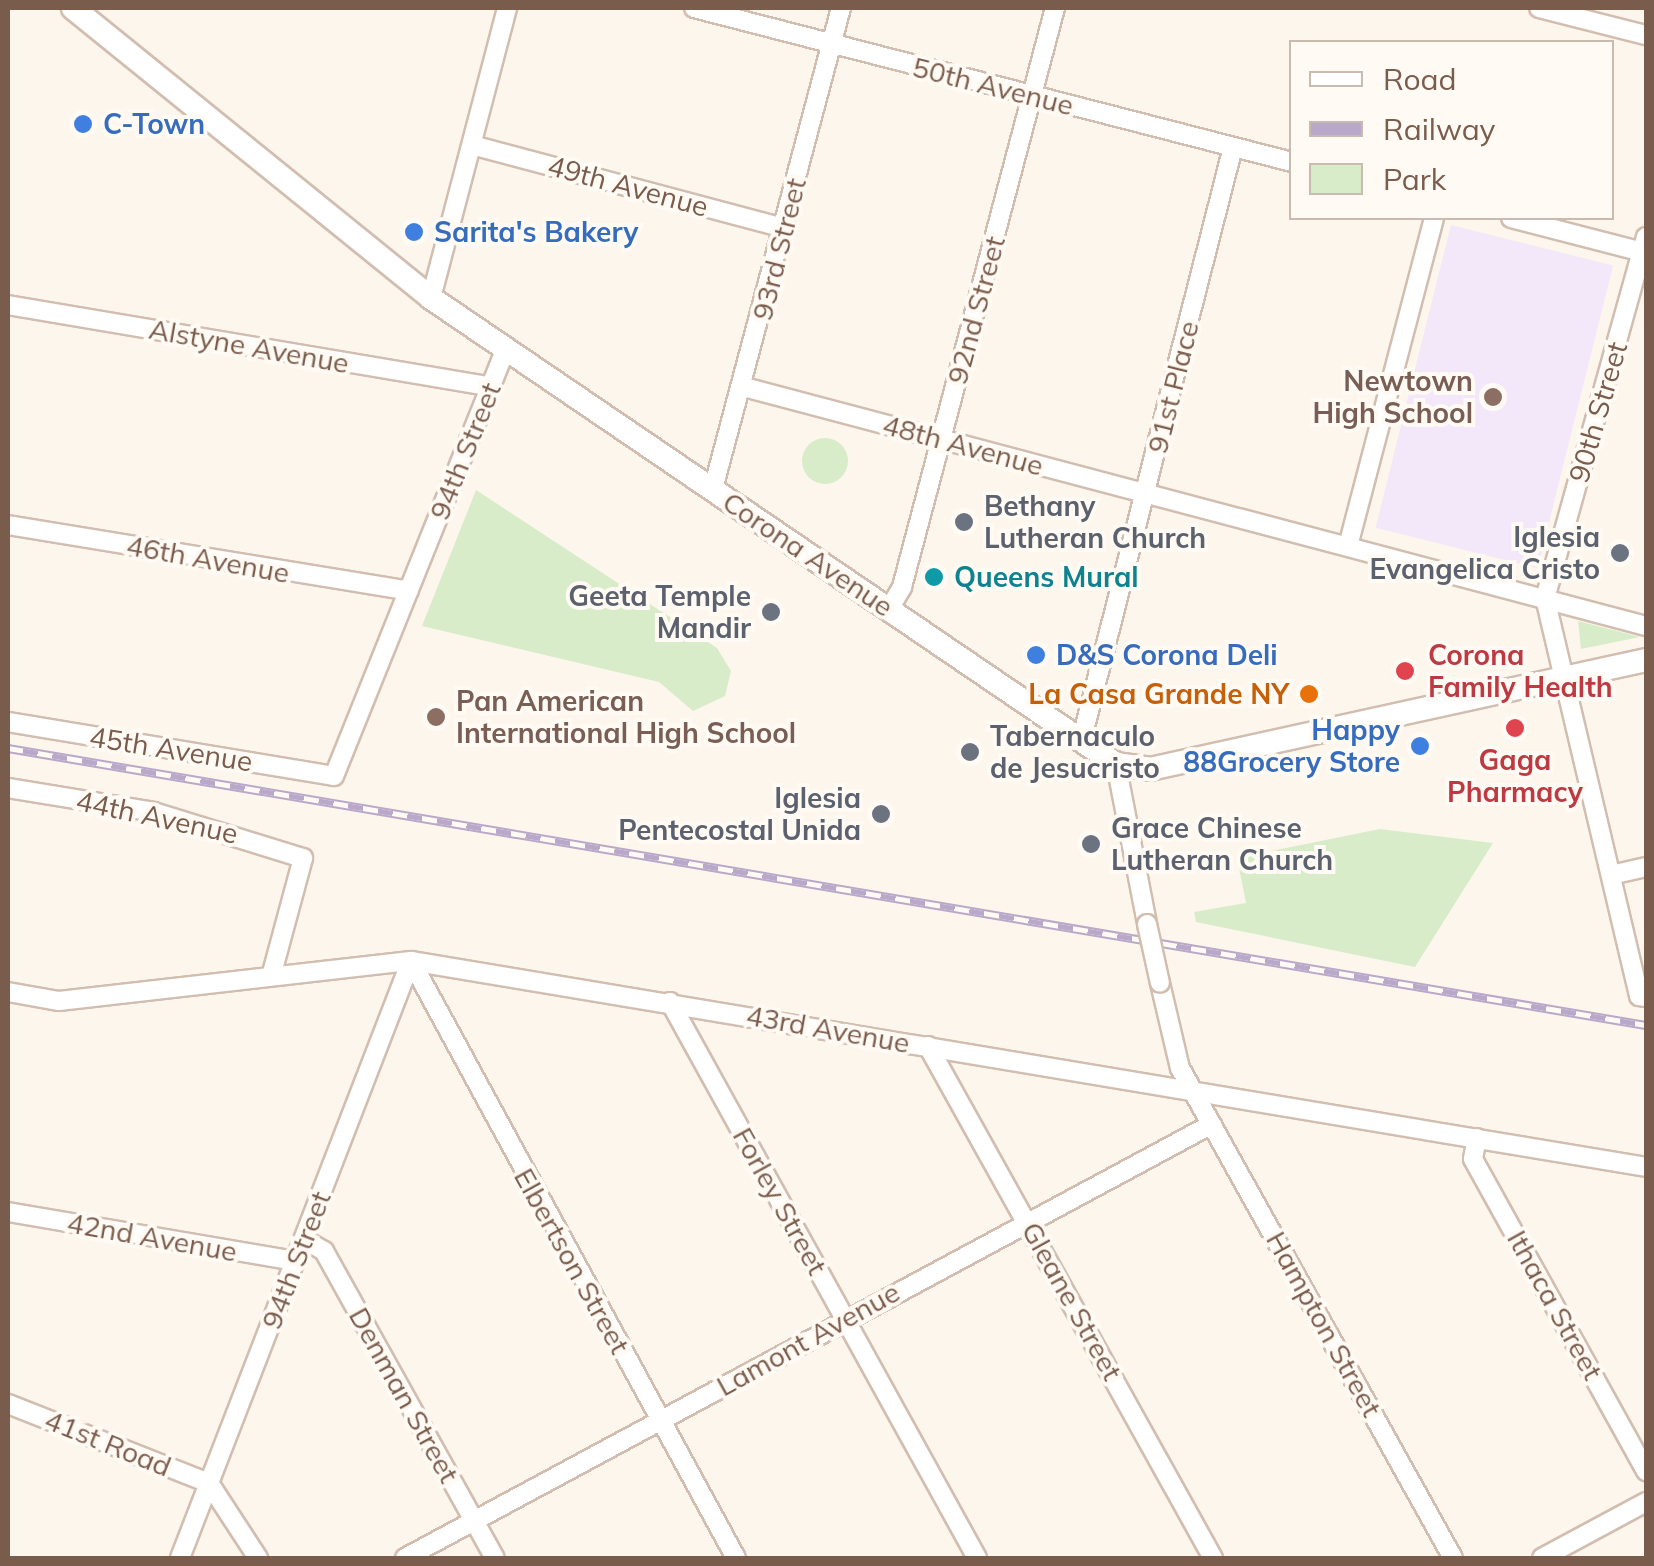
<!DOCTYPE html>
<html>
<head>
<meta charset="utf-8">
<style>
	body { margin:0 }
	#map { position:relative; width:1654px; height:1566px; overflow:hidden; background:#fdf6ec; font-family:Mulish,sans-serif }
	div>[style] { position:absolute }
	.education>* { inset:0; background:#f3e8fa; transform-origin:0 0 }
	.green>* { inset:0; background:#d8ecc9 }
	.round { border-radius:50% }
	.roads { filter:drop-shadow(2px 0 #d1beb0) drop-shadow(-2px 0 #d1beb0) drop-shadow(0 2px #d1beb0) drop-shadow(0 -2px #d1beb0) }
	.minor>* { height:18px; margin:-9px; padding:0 9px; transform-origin:9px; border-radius:9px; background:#fff }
	.tertiary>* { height:22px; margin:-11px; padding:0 11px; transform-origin:11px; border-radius:11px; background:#fff }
	.rail>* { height:9px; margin-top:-4.5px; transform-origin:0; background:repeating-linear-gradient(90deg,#fffaf3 0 15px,#b9a8c9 0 30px); box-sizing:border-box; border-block:2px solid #b9a8c9 }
	.bridges { filter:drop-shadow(2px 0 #d1beb0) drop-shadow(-2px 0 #d1beb0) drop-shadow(0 2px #d1beb0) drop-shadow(0 -2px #d1beb0) }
	.minor-bridge>* { height:18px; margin:-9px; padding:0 9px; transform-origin:9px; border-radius:9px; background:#fff }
	.dots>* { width:28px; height:28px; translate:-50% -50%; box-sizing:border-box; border:5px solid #fffaf3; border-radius:50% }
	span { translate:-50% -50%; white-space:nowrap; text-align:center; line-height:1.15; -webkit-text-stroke:8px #fffaf3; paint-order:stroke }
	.street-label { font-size:28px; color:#7a5c4d }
	.shop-label { font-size:28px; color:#366cbe; font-weight:700 }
	.left { translate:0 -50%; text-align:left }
	.right { translate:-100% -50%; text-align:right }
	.education-label { font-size:28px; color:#785e54; font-weight:700 }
	.worship-label { font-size:28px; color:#5b616d; font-weight:700 }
	.culture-label { font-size:28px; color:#0d838f; font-weight:700 }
	.health-label { font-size:28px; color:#be3a42; font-weight:700 }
	.food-label { font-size:28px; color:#c56008; font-weight:700 }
	.frame { position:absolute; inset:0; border:10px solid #7a5c4d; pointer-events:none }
	.legend { position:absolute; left:1289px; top:40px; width:325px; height:180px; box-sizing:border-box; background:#fffaf3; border:2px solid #cabbb1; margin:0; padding:12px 18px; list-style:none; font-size:30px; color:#7a5c4d }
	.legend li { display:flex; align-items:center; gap:20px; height:50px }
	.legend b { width:50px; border:2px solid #cabbb1 }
</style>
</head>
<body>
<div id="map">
	<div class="education">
		<div style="left:1451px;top:225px;width:167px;height:312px;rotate:14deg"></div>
	</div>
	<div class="green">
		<div class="round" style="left:802px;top:438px;width:46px;height:46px"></div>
		<div style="clip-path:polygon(476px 490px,717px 648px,731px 671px,725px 696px,693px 711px,659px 682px,422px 626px)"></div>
		<div style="clip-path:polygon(1578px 621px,1640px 637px,1581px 649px)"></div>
		<div style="clip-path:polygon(1380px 829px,1493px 843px,1415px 967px,1196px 922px,1194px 912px,1246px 903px,1237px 858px)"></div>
	</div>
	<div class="roads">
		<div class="minor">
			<div style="left:694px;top:8px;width:618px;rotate:14.44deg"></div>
			<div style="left:1539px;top:8px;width:110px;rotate:14.2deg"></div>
			<div style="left:472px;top:145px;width:323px;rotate:14.9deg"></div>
			<div style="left:1511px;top:218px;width:139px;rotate:14.5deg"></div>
			<div style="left:1646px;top:237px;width:375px;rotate:105.6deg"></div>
			<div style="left:1545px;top:598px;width:409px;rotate:76.7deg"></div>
			<div style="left:1639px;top:996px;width:7px;rotate:8deg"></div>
			<div style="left:431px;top:298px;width:300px;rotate:-75.3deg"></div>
			<div style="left:8px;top:305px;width:490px;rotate:9.6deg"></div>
			<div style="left:744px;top:387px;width:933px;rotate:14.84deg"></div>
			<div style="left:713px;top:489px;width:498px;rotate:-75.1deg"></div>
			<div style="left:8px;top:525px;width:406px;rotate:9.3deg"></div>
			<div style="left:1348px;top:546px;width:339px;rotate:-75.3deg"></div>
			<div style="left:889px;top:609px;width:26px;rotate:-59deg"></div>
			<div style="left:902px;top:587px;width:599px;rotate:-75.2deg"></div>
			<div style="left:8px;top:722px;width:330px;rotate:9.4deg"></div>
			<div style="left:334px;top:776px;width:460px;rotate:-68.1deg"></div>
			<div style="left:1081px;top:742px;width:614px;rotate:-75.67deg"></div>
			<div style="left:1116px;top:764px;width:163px;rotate:79deg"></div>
			<div style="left:8px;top:788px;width:148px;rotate:9.3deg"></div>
			<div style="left:154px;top:812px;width:156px;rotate:17.2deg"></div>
			<div style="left:303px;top:858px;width:119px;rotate:105.1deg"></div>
			<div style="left:1611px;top:875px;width:36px;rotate:-13deg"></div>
			<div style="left:411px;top:961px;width:680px;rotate:61.44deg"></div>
			<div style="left:1160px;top:983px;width:87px;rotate:76.8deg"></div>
			<div style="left:1180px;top:1068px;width:561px;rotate:60.88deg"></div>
			<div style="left:8px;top:992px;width:52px;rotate:10deg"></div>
			<div style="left:59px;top:1001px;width:354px;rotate:-6.5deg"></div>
			<div style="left:411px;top:961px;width:1252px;rotate:9.47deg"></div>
			<div style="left:670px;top:1002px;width:635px;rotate:61.09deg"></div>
			<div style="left:928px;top:1046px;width:586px;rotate:60.9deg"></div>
			<div style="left:1477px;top:1138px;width:21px;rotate:101deg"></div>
			<div style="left:1473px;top:1159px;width:357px;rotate:61deg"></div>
			<div style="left:8px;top:1212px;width:292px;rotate:9.7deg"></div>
			<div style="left:305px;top:1240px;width:22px;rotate:30deg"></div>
			<div style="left:324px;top:1251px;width:351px;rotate:60.9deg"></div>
			<div style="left:8px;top:1404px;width:216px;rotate:21.5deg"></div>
			<div style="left:209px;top:1483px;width:90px;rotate:56.8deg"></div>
			<div style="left:180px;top:1558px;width:640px;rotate:-68.85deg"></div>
			<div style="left:405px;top:1558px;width:916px;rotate:-28.27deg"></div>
			<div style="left:1542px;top:1558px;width:118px;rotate:-28.3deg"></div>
		</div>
		<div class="tertiary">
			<div style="left:73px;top:8px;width:461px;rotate:39deg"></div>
			<div style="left:431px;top:298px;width:828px;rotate:34.23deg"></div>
			<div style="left:1116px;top:764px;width:34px;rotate:8deg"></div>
			<div style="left:1150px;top:769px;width:508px;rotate:-12.39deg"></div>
		</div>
	</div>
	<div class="rail">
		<div style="left:8px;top:748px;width:1661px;rotate:9.6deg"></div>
	</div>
	<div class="bridges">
		<div class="minor-bridge">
			<div style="left:1147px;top:924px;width:60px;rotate:77.6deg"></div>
		</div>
	</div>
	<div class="dots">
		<div style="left:83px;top:124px;background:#3f7fe0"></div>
		<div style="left:414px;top:232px;background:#3f7fe0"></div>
		<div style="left:1493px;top:397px;background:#8d6e63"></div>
		<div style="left:964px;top:522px;background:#6b7280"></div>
		<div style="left:1620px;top:553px;background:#6b7280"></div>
		<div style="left:934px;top:577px;background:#0f9aa8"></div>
		<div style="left:771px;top:612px;background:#6b7280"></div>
		<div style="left:1036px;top:655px;background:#3f7fe0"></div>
		<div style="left:1405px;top:671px;background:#e0444e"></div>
		<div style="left:1309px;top:694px;background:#e8710a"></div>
		<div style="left:436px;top:717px;background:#8d6e63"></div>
		<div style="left:1515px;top:728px;background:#e0444e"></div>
		<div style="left:1420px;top:746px;background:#3f7fe0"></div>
		<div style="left:970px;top:752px;background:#6b7280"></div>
		<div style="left:881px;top:814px;background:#6b7280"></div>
		<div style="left:1091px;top:844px;background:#6b7280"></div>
	</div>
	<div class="street-label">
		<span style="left:993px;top:86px;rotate:14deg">50th Avenue</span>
		<span style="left:628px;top:186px;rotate:15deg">49th Avenue</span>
		<span style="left:779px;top:249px;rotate:-76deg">93rd Street</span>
		<span style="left:976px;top:310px;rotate:-75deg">92nd Street</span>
		<span style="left:249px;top:346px;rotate:10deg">Alstyne Avenue</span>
		<span style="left:1173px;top:387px;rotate:-76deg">91st Place</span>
		<span style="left:1598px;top:412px;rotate:-74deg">90th Street</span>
		<span style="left:963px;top:445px;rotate:15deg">48th Avenue</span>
		<span style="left:465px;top:451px;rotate:-68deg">94th Street</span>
		<span style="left:808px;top:554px;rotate:34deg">Corona Avenue</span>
		<span style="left:208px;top:559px;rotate:10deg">46th Avenue</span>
		<span style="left:171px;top:749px;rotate:9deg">45th Avenue</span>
		<span style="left:157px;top:817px;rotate:12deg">44th Avenue</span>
		<span style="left:828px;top:1029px;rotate:10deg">43rd Avenue</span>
		<span style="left:780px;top:1201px;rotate:61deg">Forley Street</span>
		<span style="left:152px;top:1237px;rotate:10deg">42nd Avenue</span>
		<span style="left:296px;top:1260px;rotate:-69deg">94th Street</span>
		<span style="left:572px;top:1261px;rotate:61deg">Elbertson Street</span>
		<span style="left:1072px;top:1301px;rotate:61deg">Gleane Street</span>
		<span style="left:1555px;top:1305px;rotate:61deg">Ithaca Street</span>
		<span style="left:1324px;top:1324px;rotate:61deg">Hampton Street</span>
		<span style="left:808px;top:1339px;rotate:-29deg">Lamont Avenue</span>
		<span style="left:404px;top:1395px;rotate:61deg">Denman Street</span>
		<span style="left:108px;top:1443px;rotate:22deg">41st Road</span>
	</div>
	<div class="shop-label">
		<span class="left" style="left:103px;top:124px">C-Town</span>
		<span class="left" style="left:434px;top:232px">Sarita's Bakery</span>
		<span class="left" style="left:1056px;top:655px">D&amp;S Corona Deli</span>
		<span class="right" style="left:1400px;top:746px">Happy<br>88Grocery Store</span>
	</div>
	<div class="education-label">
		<span class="right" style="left:1473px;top:397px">Newtown<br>High School</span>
		<span class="left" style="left:456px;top:717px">Pan American<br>International High School</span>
	</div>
	<div class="worship-label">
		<span class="left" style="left:984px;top:522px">Bethany<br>Lutheran Church</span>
		<span class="right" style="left:1600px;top:553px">Iglesia<br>Evangelica Cristo</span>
		<span class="right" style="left:751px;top:612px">Geeta Temple<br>Mandir</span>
		<span class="left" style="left:990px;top:752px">Tabernaculo<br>de Jesucristo</span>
		<span class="right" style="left:861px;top:814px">Iglesia<br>Pentecostal Unida</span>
		<span class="left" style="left:1111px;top:844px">Grace Chinese<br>Lutheran Church</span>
	</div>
	<div class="culture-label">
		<span class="left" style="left:954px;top:577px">Queens Mural</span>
	</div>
	<div class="health-label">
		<span class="left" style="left:1428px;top:671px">Corona<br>Family Health</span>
		<span style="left:1515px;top:776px">Gaga<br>Pharmacy</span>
	</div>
	<div class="food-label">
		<span class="right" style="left:1289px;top:694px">La Casa Grande NY</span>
	</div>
	<div class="frame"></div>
	<ul class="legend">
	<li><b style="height:12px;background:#fff"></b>Road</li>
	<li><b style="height:12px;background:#b9a8c9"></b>Railway</li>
	<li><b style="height:28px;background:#d8ecc9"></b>Park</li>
	</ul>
</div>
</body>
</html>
